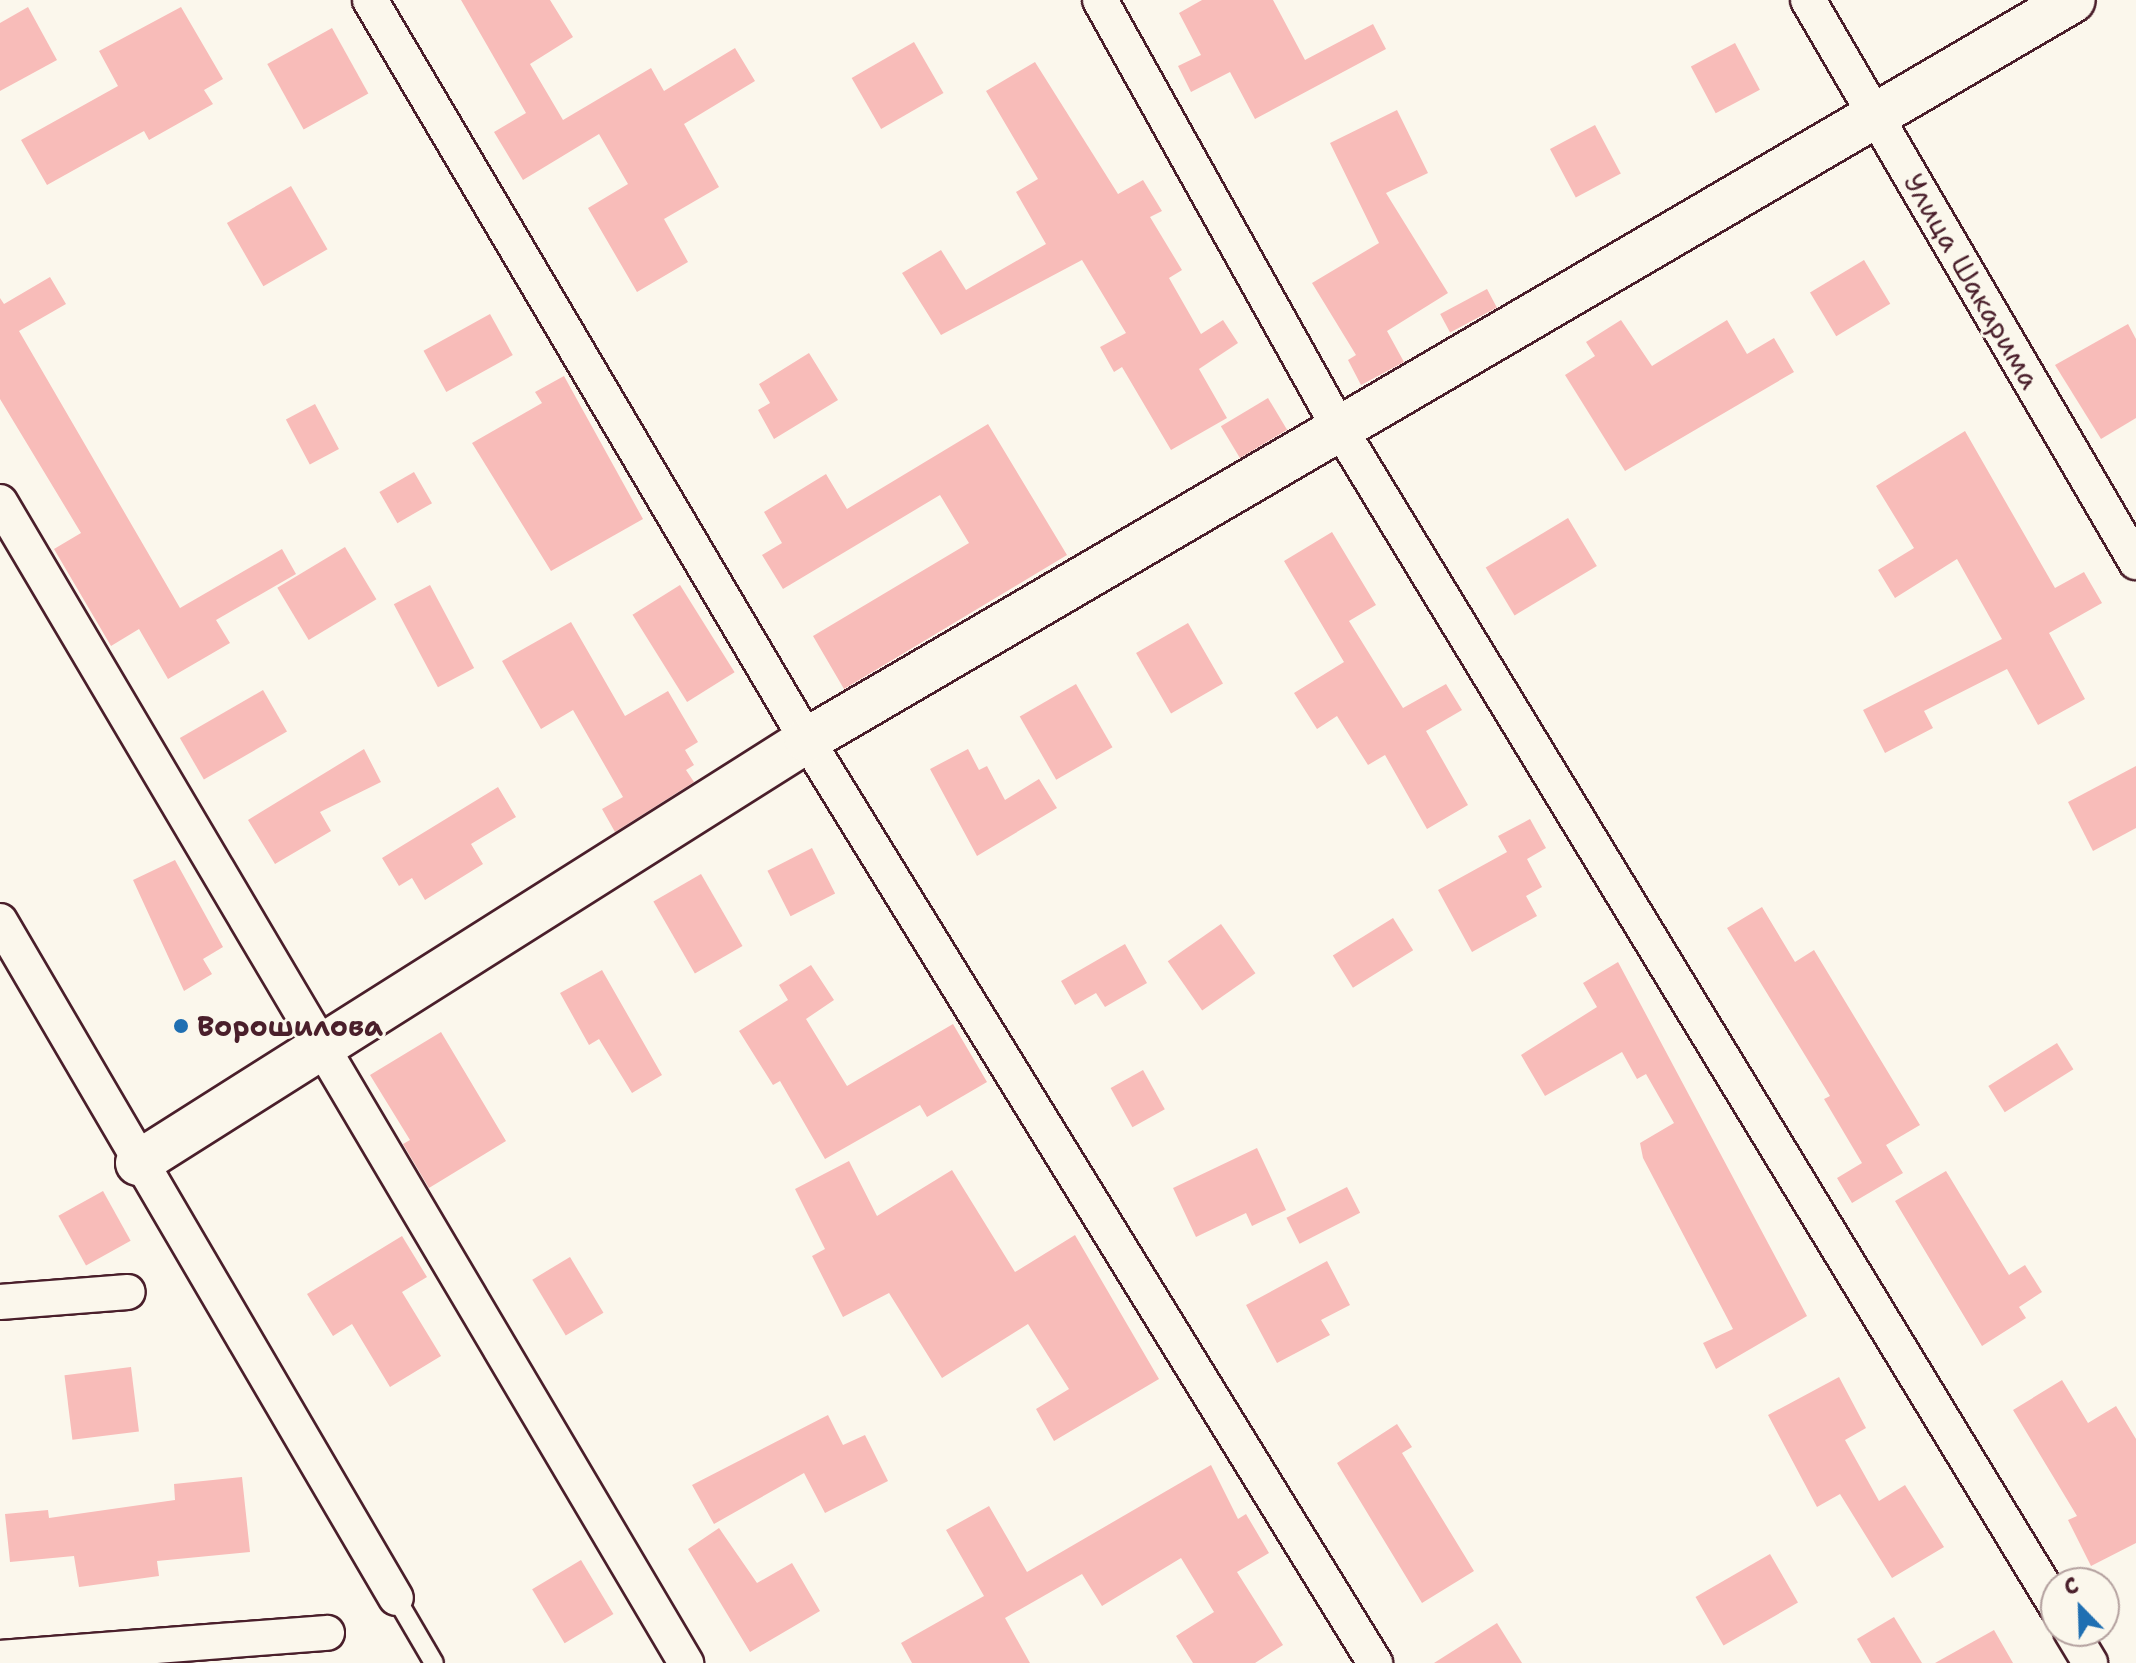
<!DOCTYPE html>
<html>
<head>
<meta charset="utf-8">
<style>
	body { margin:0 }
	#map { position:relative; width:2136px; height:1663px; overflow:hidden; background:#fbf7ec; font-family:"Shantell Sans",sans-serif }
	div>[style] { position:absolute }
	.building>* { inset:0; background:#f8bcb9; transform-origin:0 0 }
	.roads { filter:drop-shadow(2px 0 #4a1f2b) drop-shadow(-2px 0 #4a1f2b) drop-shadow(0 2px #4a1f2b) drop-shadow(0 -2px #4a1f2b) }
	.lane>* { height:18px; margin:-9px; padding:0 9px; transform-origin:9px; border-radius:9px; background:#fbf7ec }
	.street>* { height:34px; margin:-17px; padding:0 17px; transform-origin:17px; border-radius:17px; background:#fbf7ec }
	.secondary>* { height:44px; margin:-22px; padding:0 22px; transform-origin:22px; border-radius:22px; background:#fbf7ec }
	.dots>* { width:22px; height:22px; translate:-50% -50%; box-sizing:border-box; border:4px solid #fbf7ec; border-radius:50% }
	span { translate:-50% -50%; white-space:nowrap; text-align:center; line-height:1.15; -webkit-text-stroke:6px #fbf7ec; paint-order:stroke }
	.street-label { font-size:28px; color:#4a1f2b }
	.poi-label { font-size:28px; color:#4a1f2b; font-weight:700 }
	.left { translate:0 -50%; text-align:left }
	.north { position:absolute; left:2040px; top:1567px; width:80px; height:80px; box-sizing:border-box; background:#fbf7ec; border:2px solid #b4a19f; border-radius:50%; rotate:337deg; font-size:22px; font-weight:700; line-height:32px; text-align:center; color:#4a1f2b }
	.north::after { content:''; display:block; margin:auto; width:28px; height:36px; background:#1f6fb2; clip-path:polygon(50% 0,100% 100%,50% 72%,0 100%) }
</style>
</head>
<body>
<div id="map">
	<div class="building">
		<div style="clip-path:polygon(461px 0,550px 0,573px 37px,530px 64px,563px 120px,651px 68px,664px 91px,735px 48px,755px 81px,684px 124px,719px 187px,664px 219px,688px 262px,637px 292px,588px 208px,628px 184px,599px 134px,523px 180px,494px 132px,526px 113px)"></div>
		<div style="clip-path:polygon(1202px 0,1273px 0,1305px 60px,1373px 24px,1386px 49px,1255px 119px,1230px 72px,1191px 92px,1178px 66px,1201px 55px,1179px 13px)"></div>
		<div style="clip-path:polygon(28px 7px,57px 60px,0 91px,0 23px)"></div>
		<div style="clip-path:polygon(181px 7px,223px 79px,204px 90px,213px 104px,149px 140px,144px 131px,47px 185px,21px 140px,118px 86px,99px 51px)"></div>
		<div style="left:332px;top:28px;width:75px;height:74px;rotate:61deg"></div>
		<div style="left:914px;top:42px;width:59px;height:72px;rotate:60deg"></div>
		<div style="left:1735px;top:43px;width:53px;height:50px;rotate:62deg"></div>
		<div style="clip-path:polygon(1035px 62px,1118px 194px,1143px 180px,1162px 211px,1150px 217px,1182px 270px,1169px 278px,1201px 334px,1223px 320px,1238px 343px,1199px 369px,1227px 418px,1171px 450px,1122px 367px,1114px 372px,1100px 347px,1126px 333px,1082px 260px,941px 335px,902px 273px,941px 250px,966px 290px,1046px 244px,1016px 192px,1038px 179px,986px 91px)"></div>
		<div style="clip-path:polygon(1397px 110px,1428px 173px,1386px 193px,1448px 293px,1387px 331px,1404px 362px,1361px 385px,1348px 360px,1356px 355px,1312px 283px,1379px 243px,1330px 143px)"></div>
		<div style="left:1595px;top:125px;width:55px;height:51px;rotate:62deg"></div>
		<div style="left:291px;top:186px;width:73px;height:74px;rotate:60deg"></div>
		<div style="left:1864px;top:260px;width:51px;height:63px;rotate:59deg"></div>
		<div style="clip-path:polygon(50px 277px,66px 304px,19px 331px,180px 608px,282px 549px,296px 574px,216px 620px,230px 643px,168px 679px,139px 629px,111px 646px,54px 549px,81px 533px,0 399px,0 298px,4px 304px)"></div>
		<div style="left:1487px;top:289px;width:21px;height:53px;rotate:62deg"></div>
		<div style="left:490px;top:314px;width:47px;height:76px;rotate:61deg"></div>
		<div style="clip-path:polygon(1621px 320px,1652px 366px,1727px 320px,1747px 354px,1774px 338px,1794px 372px,1625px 471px,1565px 375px,1595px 356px,1586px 342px)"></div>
		<div style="clip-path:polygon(2128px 324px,2136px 339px,2136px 418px,2101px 439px,2055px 365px)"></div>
		<div style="clip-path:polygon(809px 353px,838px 400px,774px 439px,758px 410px,770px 403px,759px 384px)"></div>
		<div style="clip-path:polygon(564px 376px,643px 519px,551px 571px,472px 443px,542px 403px,535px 392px)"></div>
		<div style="left:1268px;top:398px;width:37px;height:55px;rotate:59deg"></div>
		<div style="left:315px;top:404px;width:51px;height:33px;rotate:62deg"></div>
		<div style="clip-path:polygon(988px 424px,1067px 555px,844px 689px,813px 636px,969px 543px,940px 495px,783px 589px,762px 555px,782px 543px,764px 512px,826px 474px,847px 509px)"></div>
		<div style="clip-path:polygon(1965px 431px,2055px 588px,2084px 572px,2102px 603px,2049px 633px,2085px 699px,2038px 725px,2007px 669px,1924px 711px,1933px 728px,1885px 753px,1863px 710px,2002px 639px,1957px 559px,1895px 598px,1878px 570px,1914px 548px,1876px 486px)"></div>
		<div style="left:414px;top:472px;width:36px;height:40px;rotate:60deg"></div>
		<div style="left:1568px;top:518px;width:56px;height:96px;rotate:59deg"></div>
		<div style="clip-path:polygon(1332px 532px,1376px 605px,1349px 621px,1403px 708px,1446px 684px,1462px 710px,1426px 731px,1468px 805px,1427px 829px,1385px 755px,1368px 765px,1337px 716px,1317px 729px,1294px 693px,1344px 662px,1284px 561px)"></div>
		<div style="left:345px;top:547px;width:61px;height:79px;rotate:59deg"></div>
		<div style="left:430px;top:585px;width:94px;height:41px;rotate:62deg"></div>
		<div style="left:680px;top:585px;width:103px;height:56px;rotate:58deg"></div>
		<div style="clip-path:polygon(571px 622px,625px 716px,668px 691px,698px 742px,685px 750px,694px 765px,686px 770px,694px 782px,615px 832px,602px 809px,623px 797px,573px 710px,541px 729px,502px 661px)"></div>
		<div style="left:1188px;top:623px;width:70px;height:60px;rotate:60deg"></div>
		<div style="left:1076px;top:684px;width:73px;height:65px;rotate:60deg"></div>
		<div style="left:263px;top:690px;width:48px;height:96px;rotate:60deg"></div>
		<div style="clip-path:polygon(364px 749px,381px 782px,320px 812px,331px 831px,275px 864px,248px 820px)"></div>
		<div style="clip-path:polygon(968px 749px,979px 770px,987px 766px,1005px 800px,1039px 779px,1057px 808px,977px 856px,930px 769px)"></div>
		<div style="clip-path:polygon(2136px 766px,2136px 828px,2093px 851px,2068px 802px)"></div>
		<div style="clip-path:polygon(498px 787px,516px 817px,471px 844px,483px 864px,425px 900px,412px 878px,399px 886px,382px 858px)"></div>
		<div style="clip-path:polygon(1530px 819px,1546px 848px,1527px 859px,1542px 887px,1526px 896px,1537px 916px,1472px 952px,1438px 890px,1507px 852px,1498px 836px)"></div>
		<div style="left:812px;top:848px;width:51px;height:50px;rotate:63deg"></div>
		<div style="clip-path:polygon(175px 860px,223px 947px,203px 959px,212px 974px,184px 991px,133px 880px)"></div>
		<div style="left:701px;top:874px;width:83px;height:55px;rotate:60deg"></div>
		<div style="clip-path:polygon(1762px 907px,1795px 962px,1814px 950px,1920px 1125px,1886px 1145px,1903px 1173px,1852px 1203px,1837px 1178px,1862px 1163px,1824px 1099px,1830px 1096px,1727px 928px)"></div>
		<div style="left:1393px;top:918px;width:38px;height:71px;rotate:58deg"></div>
		<div style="left:1221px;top:924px;width:60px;height:65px;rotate:55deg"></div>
		<div style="clip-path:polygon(1125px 944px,1147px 983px,1105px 1007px,1096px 993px,1075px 1005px,1061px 981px)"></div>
		<div style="clip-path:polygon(1618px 962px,1807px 1316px,1716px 1369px,1703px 1343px,1733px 1329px,1643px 1158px,1640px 1143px,1674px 1123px,1646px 1074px,1637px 1079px,1622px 1052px,1545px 1096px,1521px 1055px,1597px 1007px,1583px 983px)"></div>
		<div style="clip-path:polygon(811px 965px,834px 1000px,806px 1019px,847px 1086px,953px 1024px,987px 1082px,927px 1117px,920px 1105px,825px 1159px,780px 1081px,773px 1085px,739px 1031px,788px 1000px,779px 985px)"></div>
		<div style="clip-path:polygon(602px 970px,662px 1075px,632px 1093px,599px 1039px,589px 1045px,560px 993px)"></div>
		<div style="clip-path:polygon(441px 1032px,506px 1141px,429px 1188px,403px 1144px,410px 1140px,370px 1075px)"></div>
		<div style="left:2057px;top:1043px;width:31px;height:81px;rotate:58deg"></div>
		<div style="left:1143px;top:1070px;width:45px;height:37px;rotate:61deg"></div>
		<div style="clip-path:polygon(1257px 1148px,1286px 1210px,1252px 1226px,1246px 1213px,1196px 1237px,1173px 1188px)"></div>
		<div style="clip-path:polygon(849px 1161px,877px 1216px,952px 1170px,1015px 1272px,1075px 1235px,1159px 1379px,1054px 1441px,1036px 1409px,1069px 1389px,1028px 1324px,942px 1378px,889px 1293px,843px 1317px,812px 1256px,825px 1249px,795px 1189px)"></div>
		<div style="clip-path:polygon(1946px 1171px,2009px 1275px,2025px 1265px,2042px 1292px,2019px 1307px,2026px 1318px,1982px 1346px,1895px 1201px)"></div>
		<div style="left:1347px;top:1187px;width:29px;height:68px;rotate:63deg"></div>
		<div style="left:103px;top:1191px;width:57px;height:51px;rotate:61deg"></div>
		<div style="clip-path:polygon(402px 1236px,427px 1277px,402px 1292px,441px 1356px,390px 1387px,352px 1324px,333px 1336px,307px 1294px)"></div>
		<div style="left:570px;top:1257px;width:65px;height:44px;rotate:59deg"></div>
		<div style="clip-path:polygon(1327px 1261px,1350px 1305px,1321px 1320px,1330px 1335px,1277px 1363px,1246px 1305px)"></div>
		<div style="left:131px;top:1367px;width:65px;height:67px;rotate:83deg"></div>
		<div style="clip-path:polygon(1839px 1377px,1866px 1428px,1845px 1440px,1879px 1501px,1905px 1485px,1944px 1547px,1892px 1578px,1840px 1494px,1817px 1507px,1768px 1415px)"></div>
		<div style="clip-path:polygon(2062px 1380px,2088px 1423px,2116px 1406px,2136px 1439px,2136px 1543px,2091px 1566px,2068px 1520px,2077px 1516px,2013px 1410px)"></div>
		<div style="clip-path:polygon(828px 1415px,843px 1445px,865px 1435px,888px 1481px,825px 1513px,804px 1473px,714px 1524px,692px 1485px)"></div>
		<div style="clip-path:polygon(1397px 1424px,1412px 1447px,1402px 1453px,1474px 1571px,1422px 1603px,1337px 1463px)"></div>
		<div style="clip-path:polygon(1211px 1465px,1238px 1519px,1246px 1514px,1269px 1553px,1237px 1572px,1283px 1645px,1255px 1663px,1193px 1663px,1176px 1636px,1214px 1612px,1181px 1558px,1102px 1606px,1082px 1574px,1005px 1618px,1030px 1663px,912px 1663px,901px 1643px,984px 1596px,946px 1530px,989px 1506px,1027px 1572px)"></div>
		<div style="clip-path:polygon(242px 1477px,250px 1552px,157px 1561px,159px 1576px,79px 1587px,74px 1556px,10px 1562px,5px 1514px,48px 1510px,49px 1518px,175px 1500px,174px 1484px)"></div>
		<div style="clip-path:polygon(719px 1528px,757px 1583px,792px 1563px,820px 1611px,750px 1652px,688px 1549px)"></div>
		<div style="left:1770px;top:1554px;width:56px;height:86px;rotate:60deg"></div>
		<div style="left:581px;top:1560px;width:63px;height:57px;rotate:59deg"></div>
		<div style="clip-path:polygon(1894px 1617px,1922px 1663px,1871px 1663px,1857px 1639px)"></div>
		<div style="clip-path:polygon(1497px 1623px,1522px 1663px,1434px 1663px)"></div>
		<div style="clip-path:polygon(1994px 1630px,2013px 1663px,1935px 1663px)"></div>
	</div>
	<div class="roads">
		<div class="lane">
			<div style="left:396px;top:1598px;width:75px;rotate:59.7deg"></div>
		</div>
		<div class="street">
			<div style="left:370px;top:0;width:859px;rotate:59.44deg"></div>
			<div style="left:807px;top:740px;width:1084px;rotate:58.39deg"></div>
			<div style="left:1100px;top:0;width:489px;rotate:60.8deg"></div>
			<div style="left:1339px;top:427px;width:1380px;rotate:58.69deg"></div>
			<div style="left:1808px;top:0;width:651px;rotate:59.73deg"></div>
			<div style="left:0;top:502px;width:1349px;rotate:59.42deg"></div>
			<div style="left:0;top:921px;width:784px;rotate:59.68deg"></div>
			<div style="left:0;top:1302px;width:128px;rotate:-4.5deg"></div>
			<div style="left:2071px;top:1631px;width:37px;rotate:59deg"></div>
			<div style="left:0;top:1658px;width:328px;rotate:-4.4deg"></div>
		</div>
		<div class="secondary">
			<div style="left:138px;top:1163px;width:792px;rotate:-32.3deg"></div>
			<div style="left:807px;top:740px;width:1466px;rotate:-30.31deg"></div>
		</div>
	</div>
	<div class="dots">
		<div style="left:181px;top:1026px;background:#1f6fb2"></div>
	</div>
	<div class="street-label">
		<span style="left:1972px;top:281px;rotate:60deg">Улица Шакарима</span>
	</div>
	<div class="poi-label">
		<span class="left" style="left:197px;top:1026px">Ворошилова</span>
	</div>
	<div class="north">С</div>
</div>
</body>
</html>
